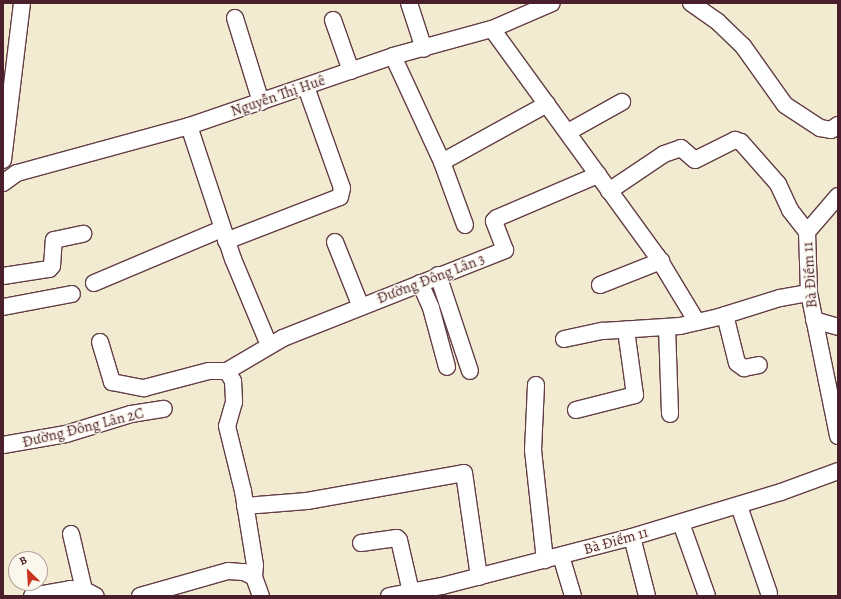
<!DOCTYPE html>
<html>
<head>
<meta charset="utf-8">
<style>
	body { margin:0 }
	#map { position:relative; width:841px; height:599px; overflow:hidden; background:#f2ead1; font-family:Alegreya,serif }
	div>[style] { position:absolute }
	.roads { filter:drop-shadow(1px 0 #633d44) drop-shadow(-1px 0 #633d44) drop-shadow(0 1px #633d44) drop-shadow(0 -1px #633d44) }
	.minor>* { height:16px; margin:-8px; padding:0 8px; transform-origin:8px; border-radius:8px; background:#fff }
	span { translate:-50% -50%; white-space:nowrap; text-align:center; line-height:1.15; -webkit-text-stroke:3px #fbf7ec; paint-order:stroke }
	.street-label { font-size:15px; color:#4a1f2b }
	.frame { position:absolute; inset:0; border:4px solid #4a1f2b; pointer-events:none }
	.north { position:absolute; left:8px; top:551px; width:40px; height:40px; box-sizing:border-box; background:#fbf7ec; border:1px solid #b4a19f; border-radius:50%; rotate:335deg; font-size:11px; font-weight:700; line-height:16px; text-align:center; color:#4a1f2b }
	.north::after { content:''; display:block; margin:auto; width:14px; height:18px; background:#c8321e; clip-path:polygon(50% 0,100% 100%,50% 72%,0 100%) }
</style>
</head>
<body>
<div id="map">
	<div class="roads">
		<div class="minor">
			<div style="left:409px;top:3px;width:48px;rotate:71.9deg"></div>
			<div style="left:691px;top:3px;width:33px;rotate:35deg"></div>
			<div style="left:718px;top:22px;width:35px;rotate:44deg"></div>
			<div style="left:743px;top:46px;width:72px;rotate:54.6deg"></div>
			<div style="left:785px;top:105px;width:42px;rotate:33.3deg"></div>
			<div style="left:820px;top:128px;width:11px;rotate:10deg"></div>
			<div style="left:831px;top:130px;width:9px;rotate:-36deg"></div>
			<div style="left:235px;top:18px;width:88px;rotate:72.8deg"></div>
			<div style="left:333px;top:20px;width:54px;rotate:70.6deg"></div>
			<div style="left:492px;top:29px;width:281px;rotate:54deg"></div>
			<div style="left:657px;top:256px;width:77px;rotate:58.8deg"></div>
			<div style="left:393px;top:56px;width:117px;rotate:65.2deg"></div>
			<div style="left:189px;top:126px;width:140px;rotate:71.7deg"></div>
			<div style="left:233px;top:259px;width:93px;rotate:67.3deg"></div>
			<div style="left:568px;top:132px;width:62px;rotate:-29.1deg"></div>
			<div style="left:3px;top:160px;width:158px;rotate:-83.1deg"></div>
			<div style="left:3px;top:183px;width:17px;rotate:-36deg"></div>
			<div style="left:17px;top:173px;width:178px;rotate:-15.3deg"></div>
			<div style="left:189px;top:126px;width:216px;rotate:-18.9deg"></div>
			<div style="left:393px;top:56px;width:103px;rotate:-15.3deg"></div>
			<div style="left:492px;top:29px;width:65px;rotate:-23.4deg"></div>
			<div style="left:609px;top:191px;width:66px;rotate:-33.9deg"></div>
			<div style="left:664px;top:154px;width:18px;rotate:-19deg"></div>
			<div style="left:681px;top:148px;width:18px;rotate:41deg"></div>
			<div style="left:695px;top:160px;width:45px;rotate:-26.6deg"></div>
			<div style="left:735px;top:140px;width:6px;rotate:18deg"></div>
			<div style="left:741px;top:142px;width:56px;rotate:48.6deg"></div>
			<div style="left:778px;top:184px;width:29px;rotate:65deg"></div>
			<div style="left:790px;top:210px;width:28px;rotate:52deg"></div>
			<div style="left:838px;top:196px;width:48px;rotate:130.7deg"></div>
			<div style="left:807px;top:232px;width:61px;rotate:88.1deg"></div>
			<div style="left:809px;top:293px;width:146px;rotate:78.5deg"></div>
			<div style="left:465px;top:225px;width:67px;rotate:-110.1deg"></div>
			<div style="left:442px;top:162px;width:120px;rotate:-28.9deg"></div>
			<div style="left:226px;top:241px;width:122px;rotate:-21.1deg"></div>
			<div style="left:340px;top:197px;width:9px;rotate:-77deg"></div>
			<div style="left:342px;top:188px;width:107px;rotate:-109.6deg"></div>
			<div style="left:335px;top:242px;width:70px;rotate:68.2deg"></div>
			<div style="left:438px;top:275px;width:101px;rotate:71.6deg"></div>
			<div style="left:3px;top:276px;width:47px;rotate:-8.7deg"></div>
			<div style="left:49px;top:269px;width:4px;rotate:-45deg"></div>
			<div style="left:52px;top:266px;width:26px;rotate:-86deg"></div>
			<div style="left:54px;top:240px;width:30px;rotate:-12deg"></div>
			<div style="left:94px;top:283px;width:139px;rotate:-22.9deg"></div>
			<div style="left:420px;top:283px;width:27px;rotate:66deg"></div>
			<div style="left:431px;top:308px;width:61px;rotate:74.8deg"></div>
			<div style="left:600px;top:285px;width:66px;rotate:-21.5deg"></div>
			<div style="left:3px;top:307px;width:70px;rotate:-10.7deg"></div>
			<div style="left:725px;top:315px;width:49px;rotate:76deg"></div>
			<div style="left:737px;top:363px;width:9px;rotate:36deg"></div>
			<div style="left:744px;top:368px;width:15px;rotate:-11deg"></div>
			<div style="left:814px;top:320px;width:25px;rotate:16deg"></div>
			<div style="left:667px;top:327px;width:87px;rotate:88deg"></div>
			<div style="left:564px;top:339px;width:40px;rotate:-12deg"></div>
			<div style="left:603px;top:331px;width:77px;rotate:-3.7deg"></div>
			<div style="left:680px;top:326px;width:40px;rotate:-13deg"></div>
			<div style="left:719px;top:317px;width:64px;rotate:-17.3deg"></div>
			<div style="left:780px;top:298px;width:29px;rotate:-10deg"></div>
			<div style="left:100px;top:342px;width:42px;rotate:73.3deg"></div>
			<div style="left:112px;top:382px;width:33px;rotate:11deg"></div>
			<div style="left:144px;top:388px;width:67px;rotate:-14.7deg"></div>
			<div style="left:209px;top:371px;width:18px"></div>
			<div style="left:227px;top:371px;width:12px;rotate:59deg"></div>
			<div style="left:233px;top:381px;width:21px;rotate:87deg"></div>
			<div style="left:234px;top:402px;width:25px;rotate:106deg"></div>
			<div style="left:227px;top:426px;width:67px;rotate:76.2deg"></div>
			<div style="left:243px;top:491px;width:75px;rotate:80.8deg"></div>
			<div style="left:255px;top:565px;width:12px;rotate:95deg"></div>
			<div style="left:227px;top:371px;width:65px;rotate:-30.5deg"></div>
			<div style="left:283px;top:338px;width:239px;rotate:-21.6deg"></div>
			<div style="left:505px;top:250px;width:31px;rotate:-111deg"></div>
			<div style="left:494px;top:221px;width:4px;rotate:-45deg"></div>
			<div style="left:497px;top:218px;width:110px;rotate:-23.1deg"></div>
			<div style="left:536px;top:385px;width:65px;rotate:92.6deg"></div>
			<div style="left:533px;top:450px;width:111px;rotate:83.8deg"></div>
			<div style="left:576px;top:410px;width:61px;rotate:-14.3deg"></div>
			<div style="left:635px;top:395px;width:66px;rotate:-97.9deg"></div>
			<div style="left:3px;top:445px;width:64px;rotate:-9.9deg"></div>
			<div style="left:66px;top:434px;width:68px;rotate:-17.1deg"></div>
			<div style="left:131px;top:414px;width:33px;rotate:-9deg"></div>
			<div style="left:245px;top:506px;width:62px;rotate:-4.6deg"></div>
			<div style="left:307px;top:501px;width:159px;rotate:-10.1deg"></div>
			<div style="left:464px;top:473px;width:105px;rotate:81.8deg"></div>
			<div style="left:739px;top:506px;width:92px;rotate:71deg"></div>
			<div style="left:681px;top:523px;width:77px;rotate:70.4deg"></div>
			<div style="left:71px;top:534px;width:57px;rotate:76.9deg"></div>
			<div style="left:632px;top:537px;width:61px;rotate:75.7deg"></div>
			<div style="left:361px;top:543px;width:36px;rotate:-8deg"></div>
			<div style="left:397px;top:538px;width:3px;rotate:45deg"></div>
			<div style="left:399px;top:540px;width:53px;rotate:77deg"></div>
			<div style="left:561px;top:556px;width:42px;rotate:73.3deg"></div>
			<div style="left:32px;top:596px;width:39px;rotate:-10deg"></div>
			<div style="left:70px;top:589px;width:14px;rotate:4deg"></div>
			<div style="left:84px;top:590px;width:13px;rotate:27deg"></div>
			<div style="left:140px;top:596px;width:91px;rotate:-15.9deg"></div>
			<div style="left:228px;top:571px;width:16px;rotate:4deg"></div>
			<div style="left:244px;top:572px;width:11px;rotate:27deg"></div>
			<div style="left:254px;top:577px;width:20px;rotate:70deg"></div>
			<div style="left:389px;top:596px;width:54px;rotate:-10.7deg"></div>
			<div style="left:442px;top:586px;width:196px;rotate:-14.5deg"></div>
			<div style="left:632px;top:537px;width:156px;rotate:-16.8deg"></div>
			<div style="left:781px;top:492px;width:61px;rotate:-20.2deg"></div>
		</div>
	</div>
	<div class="street-label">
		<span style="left:278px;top:96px;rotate:-19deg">Nguyễn Thị Huê</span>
		<span style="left:810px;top:275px;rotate:-94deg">Bà Điểm 11</span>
		<span style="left:431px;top:279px;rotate:-21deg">Đường Đông Lân 3</span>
		<span style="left:83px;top:428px;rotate:-14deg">Đường Đông Lân 2C</span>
		<span style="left:616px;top:541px;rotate:-16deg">Bà Điểm 11</span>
	</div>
	<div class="frame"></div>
	<div class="north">B</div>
</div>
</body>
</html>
